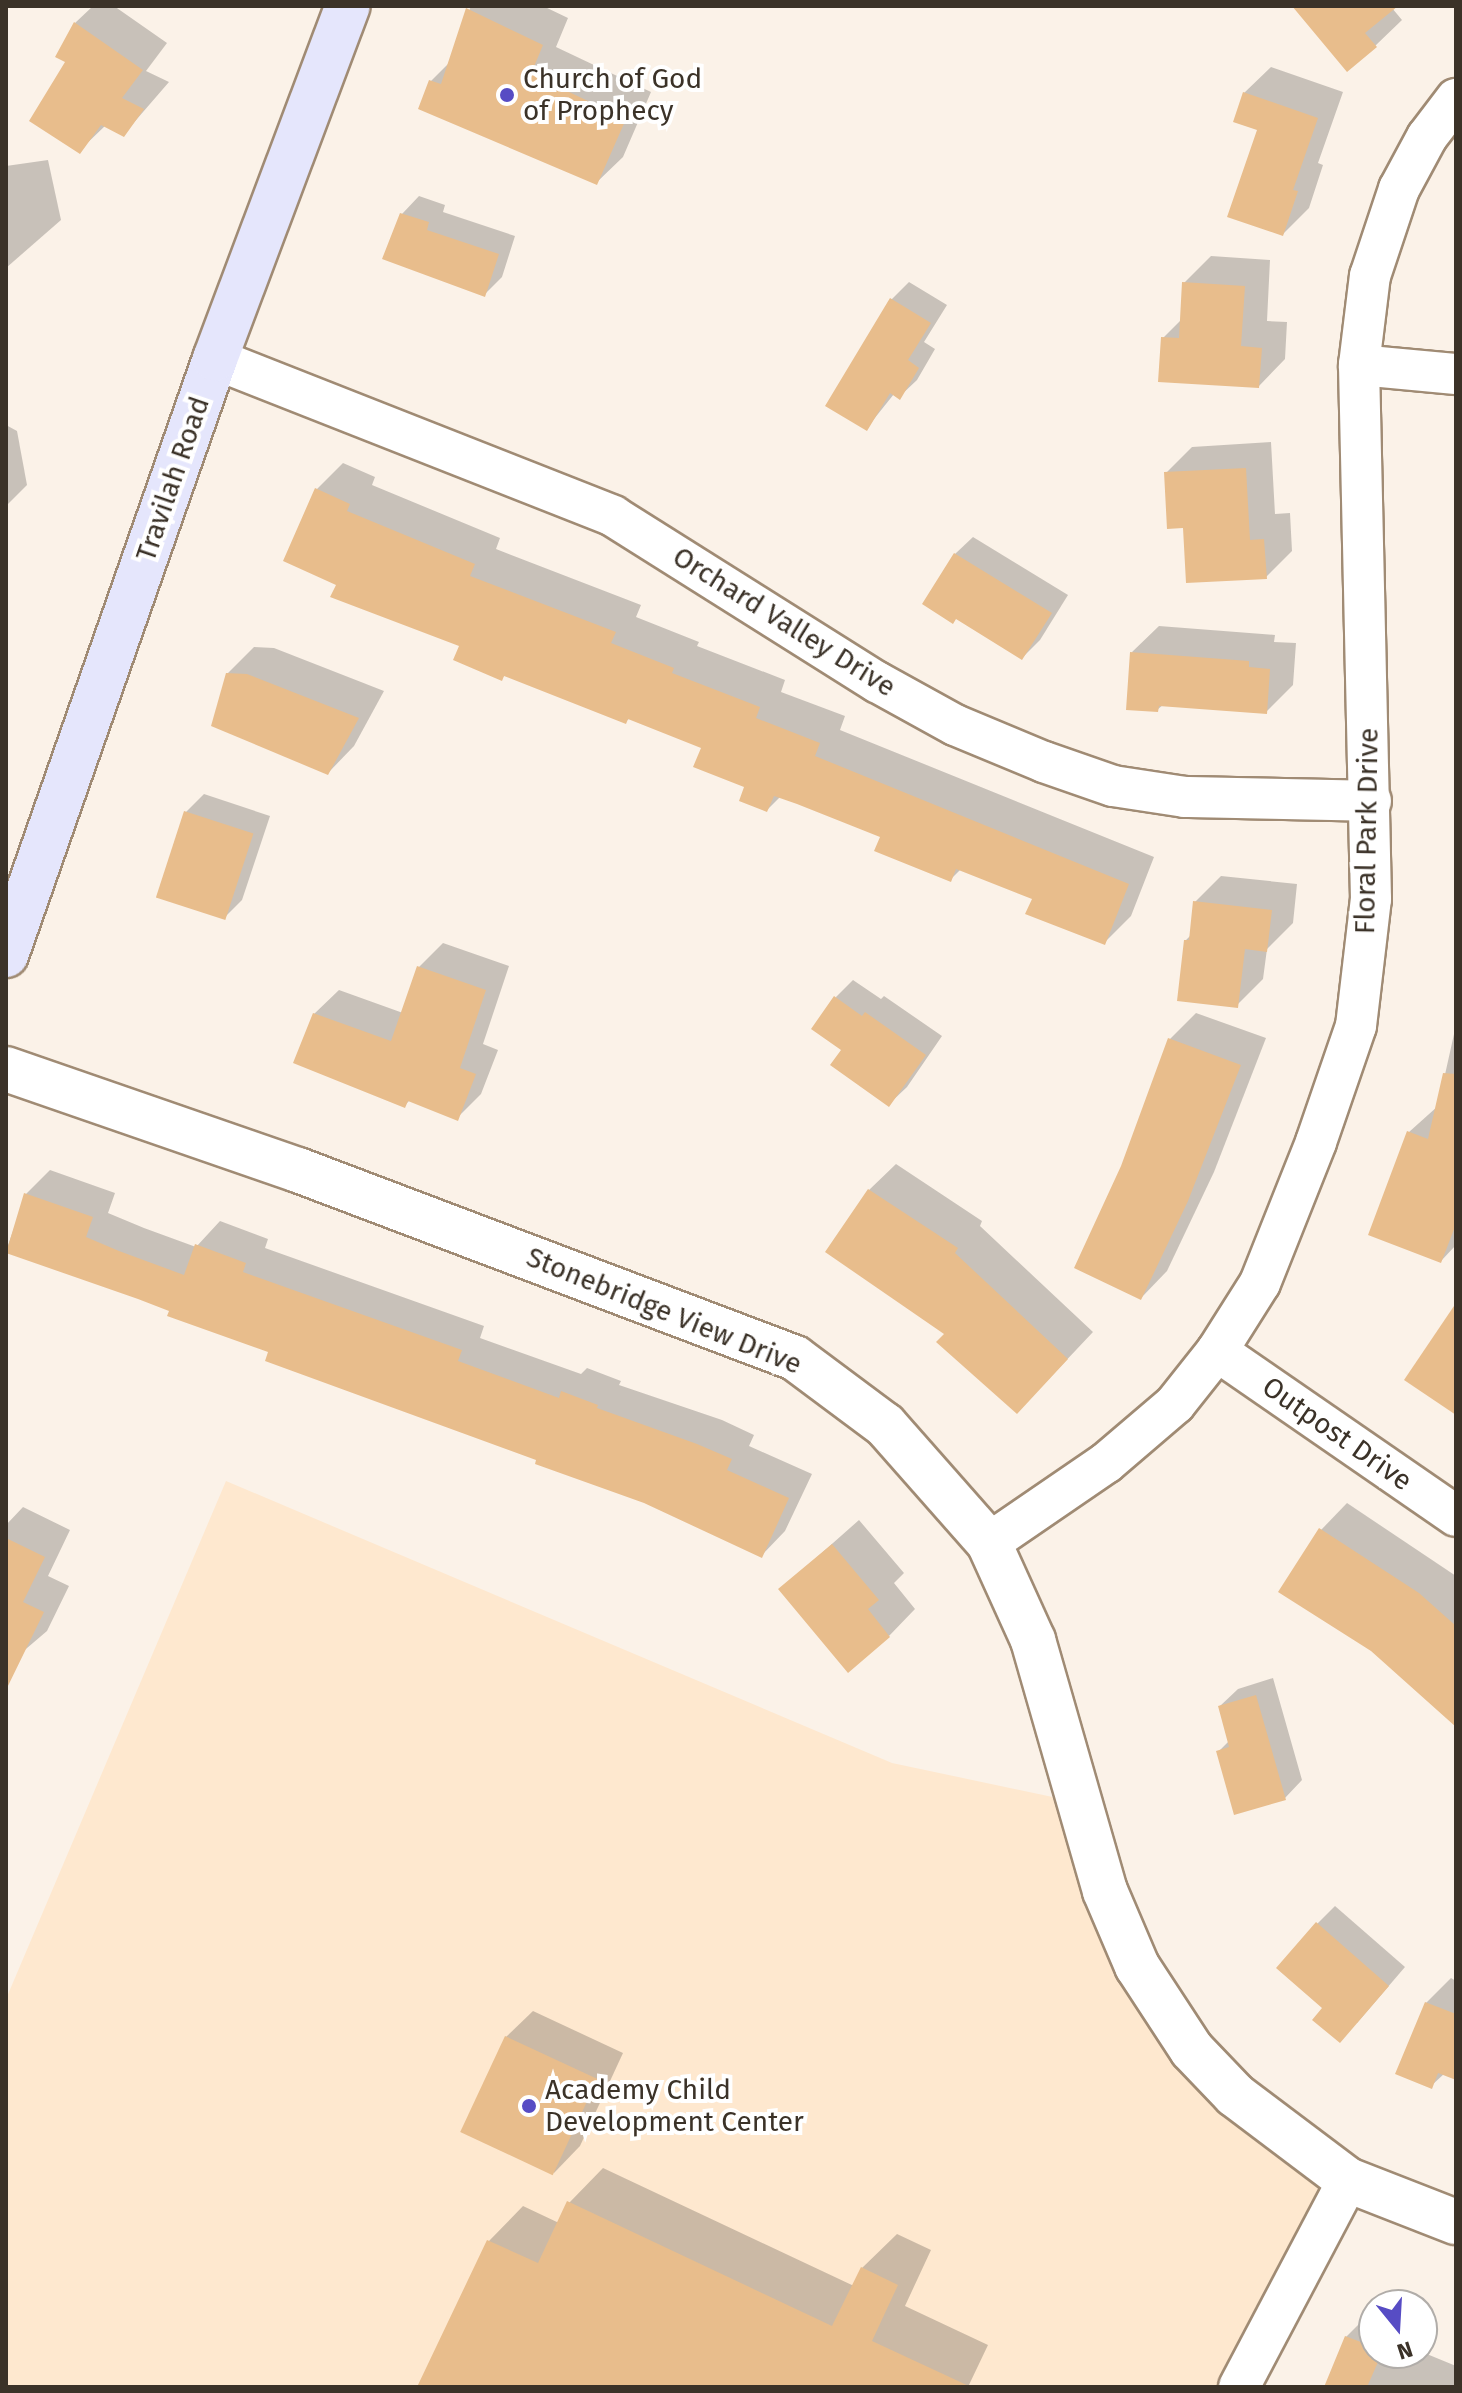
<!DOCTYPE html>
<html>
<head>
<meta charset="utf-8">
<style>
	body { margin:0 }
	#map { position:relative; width:1462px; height:2393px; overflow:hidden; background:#fbf2e8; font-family:"Fira Sans",sans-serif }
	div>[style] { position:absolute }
	.built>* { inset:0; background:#fee8cf }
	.shadow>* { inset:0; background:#0003 }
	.building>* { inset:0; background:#e8bd8c; transform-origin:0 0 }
	.roads { filter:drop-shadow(2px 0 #a08b74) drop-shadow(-2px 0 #a08b74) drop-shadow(0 2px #a08b74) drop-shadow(0 -2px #a08b74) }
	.minor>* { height:40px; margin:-20px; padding:0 20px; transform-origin:20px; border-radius:20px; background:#fff }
	.tertiary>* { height:44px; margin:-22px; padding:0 22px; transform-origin:22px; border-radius:22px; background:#fff }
	.secondary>* { height:44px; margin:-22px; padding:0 22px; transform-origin:22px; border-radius:22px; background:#e5e6fc }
	.dots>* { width:22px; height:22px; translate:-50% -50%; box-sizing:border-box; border:4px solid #fff; border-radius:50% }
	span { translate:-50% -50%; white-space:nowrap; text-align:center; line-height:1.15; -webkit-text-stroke:8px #fff; paint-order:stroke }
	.poi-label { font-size:28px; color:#3b3228 }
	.left { translate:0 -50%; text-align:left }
	.street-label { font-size:28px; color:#3b3228 }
	.frame { position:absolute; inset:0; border:8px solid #3b3228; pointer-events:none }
	.north { position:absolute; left:1358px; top:2289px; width:80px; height:80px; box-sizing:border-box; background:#fff; border:2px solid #b1ada9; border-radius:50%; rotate:162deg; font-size:22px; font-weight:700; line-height:32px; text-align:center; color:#3b3228 }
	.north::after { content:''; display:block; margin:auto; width:28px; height:36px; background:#574cc4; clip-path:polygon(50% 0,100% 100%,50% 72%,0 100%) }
</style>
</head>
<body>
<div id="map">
	<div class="built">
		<div style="clip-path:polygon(226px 1481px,892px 1763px,1081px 1803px,1137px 1966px,1348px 2180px,1239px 2387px,6px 2387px,6px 1999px)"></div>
	</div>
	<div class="shadow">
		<div style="clip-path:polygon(93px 6px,114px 6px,167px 43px,146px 71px,169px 82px,124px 134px,106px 125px,79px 151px,68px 61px,75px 23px)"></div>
		<div style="clip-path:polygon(471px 6px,543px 6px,568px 18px,556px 47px,651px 92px,623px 157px,596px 183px,431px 81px,449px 63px)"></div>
		<div style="clip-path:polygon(1298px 6px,1395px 6px,1392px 8px,1402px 20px,1375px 46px)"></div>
		<div style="clip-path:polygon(1271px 67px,1343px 92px,1318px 163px,1323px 165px,1309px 208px,1283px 234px,1259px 128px,1244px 93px)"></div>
		<div style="clip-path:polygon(48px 160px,61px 220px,6px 268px,6px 166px)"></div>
		<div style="clip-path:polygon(419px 196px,445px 205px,443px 212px,515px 236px,502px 277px,484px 295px,402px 214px)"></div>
		<div style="clip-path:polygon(1211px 256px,1270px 260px,1267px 321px,1287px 322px,1285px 359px,1259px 386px,1163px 338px,1182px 319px,1184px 283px)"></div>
		<div style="clip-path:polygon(909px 282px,947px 305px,924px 342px,935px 349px,917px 380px,899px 397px,894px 394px,866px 429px,891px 300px)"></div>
		<div style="clip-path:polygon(6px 425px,17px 431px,27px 485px,6px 506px)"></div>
		<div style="clip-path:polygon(1271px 442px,1275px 514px,1290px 513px,1292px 551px,1266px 577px,1185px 526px,1166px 473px,1192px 447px)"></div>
		<div style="clip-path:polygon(343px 463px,375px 477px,372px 485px,500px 538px,496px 549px,641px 605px,636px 617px,699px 642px,697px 646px,785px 680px,781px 692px,845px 716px,840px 730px,1154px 857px,1131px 916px,1105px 942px,1034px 898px,961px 869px,950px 880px,882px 836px,781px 796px,767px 810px,747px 786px,703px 747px,630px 718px,625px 722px,506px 674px,502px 678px,462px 645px,339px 584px,317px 489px)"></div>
		<div style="clip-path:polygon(973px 537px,1068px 595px,1040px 640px,1022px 658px,955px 554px)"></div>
		<div style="clip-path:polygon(1159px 626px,1275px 635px,1274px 642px,1296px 643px,1293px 685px,1266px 712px,1164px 704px,1157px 710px,1132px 652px)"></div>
		<div style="clip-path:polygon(254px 647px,274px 648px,384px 691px,354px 746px,328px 773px,227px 674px)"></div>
		<div style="clip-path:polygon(204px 794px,270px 816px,242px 900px,224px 918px,186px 812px)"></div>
		<div style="clip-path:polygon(1221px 876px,1297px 884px,1293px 923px,1267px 949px,1263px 979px,1237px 1005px,1186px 940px,1191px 935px,1195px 902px)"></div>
		<div style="clip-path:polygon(443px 943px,509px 966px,483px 1044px,498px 1050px,481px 1094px,457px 1118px,410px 1100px,405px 1105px,314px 1014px,339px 990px,403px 1013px,419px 967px)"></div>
		<div style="clip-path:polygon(853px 980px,881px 999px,884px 996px,942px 1036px,907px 1087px,889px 1104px,843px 1049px,836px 997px)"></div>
		<div style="clip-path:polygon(1196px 1013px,1266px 1038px,1214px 1172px,1167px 1271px,1141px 1298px,1123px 1167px,1170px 1039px)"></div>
		<div style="clip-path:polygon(1456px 1025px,1456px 1245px,1441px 1261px,1409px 1132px,1438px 1106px)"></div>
		<div style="clip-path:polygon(896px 1164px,982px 1221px,980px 1226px,1093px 1332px,1043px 1385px,947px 1334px,869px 1190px)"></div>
		<div style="clip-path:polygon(50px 1170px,115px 1193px,108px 1213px,144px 1228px,196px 1247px,220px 1221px,268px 1239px,265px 1248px,484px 1326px,480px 1338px,581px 1374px,587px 1368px,621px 1381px,619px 1385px,722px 1420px,754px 1435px,749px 1446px,812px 1474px,785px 1531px,762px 1555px,645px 1502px,172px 1310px,6px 1251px,26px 1194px)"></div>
		<div style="clip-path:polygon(1347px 1503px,1456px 1576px,1456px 1725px,1321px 1530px)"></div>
		<div style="clip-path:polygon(23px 1507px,70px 1530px,48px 1576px,69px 1586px,47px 1631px,6px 1666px,6px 1525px)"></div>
		<div style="clip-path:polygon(859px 1520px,904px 1573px,894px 1583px,915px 1609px,889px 1636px,781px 1589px)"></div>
		<div style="clip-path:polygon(1273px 1678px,1302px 1780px,1285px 1798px,1218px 1752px,1230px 1740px,1220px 1706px,1238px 1689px)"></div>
		<div style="clip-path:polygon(1335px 1906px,1405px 1967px,1357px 2023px,1325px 2008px,1317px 1924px)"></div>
		<div style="clip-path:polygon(1451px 1978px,1456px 1981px,1456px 2078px,1445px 2073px,1431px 2086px,1426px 2003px)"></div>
		<div style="clip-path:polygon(533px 2011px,623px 2053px,580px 2146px,554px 2173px,506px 2037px)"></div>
		<div style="clip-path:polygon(603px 2168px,854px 2286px,862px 2268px,897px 2234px,931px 2250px,905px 2306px,988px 2345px,968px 2387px,419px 2387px,489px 2241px,523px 2206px,559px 2223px,569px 2203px)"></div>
		<div style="clip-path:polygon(1370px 2313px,1374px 2314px,1374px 2353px,1422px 2352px,1456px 2366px,1456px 2387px,1326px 2387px,1346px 2337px)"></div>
	</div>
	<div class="building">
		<div style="clip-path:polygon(1292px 6px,1398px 6px,1365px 33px,1377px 47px,1347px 72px)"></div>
		<div style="clip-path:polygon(466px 8px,543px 45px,531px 74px,626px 119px,597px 185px,418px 109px,429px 80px,441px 84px)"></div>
		<div style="clip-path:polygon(74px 22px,143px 70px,122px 98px,144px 109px,124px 137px,101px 125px,80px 154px,29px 121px,65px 62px,55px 57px)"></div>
		<div style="clip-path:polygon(1243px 92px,1318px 118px,1293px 190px,1298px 191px,1283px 236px,1227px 217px,1257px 130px,1233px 122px)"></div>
		<div style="clip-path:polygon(400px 213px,429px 222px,427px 230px,499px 254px,485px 297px,382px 259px)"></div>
		<div style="clip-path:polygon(1182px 282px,1245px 286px,1241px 346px,1262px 348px,1259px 388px,1158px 382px,1161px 337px,1179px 338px)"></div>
		<div style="clip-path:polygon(890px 298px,931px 323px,908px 360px,919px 368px,900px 400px,890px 393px,867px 431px,825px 406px)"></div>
		<div style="clip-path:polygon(1246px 468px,1250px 540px,1264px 539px,1267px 579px,1186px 583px,1183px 528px,1167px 529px,1164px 472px)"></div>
		<div style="clip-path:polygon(315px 488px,350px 504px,347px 511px,475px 564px,470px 576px,616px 632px,611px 643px,674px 668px,672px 673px,760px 707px,756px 718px,820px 743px,815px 756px,1129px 884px,1105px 945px,1025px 914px,1032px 899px,956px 869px,951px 882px,874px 851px,880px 837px,797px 804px,774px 796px,767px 812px,739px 801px,744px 787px,693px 767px,701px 748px,628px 719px,626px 724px,504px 676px,502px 681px,453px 660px,459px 646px,330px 597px,336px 585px,283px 561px)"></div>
		<div style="clip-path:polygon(954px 553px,1052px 613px,1022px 660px,956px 619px,953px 624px,922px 604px)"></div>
		<div style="clip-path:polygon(1130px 652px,1249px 661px,1249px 667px,1270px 669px,1267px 714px,1159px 706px,1158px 712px,1126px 710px)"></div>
		<div style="clip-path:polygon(226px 673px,247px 674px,359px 718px,328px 775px,211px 726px)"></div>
		<div style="left:184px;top:811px;width:73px;height:91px;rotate:18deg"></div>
		<div style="clip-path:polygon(1193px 901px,1272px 910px,1267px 952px,1245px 949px,1238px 1008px,1177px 1001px,1184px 940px,1189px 940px)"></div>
		<div style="clip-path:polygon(417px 966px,486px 990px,460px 1068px,476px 1074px,458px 1121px,408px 1101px,405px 1108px,293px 1063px,313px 1013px,391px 1041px)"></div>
		<div style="clip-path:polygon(834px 996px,862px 1016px,865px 1012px,926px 1055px,889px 1107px,830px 1065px,841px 1050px,811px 1029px)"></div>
		<div style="clip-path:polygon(1168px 1038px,1241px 1065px,1188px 1201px,1141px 1300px,1074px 1268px,1121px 1166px)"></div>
		<div style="clip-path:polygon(1443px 1073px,1456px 1074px,1456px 1224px,1441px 1263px,1368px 1235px,1407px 1131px,1428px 1139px)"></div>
		<div style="clip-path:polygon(868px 1189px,958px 1248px,955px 1253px,1068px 1359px,1017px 1414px,936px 1342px,944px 1334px,825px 1252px)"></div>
		<div style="clip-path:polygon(24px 1193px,93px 1217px,86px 1237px,119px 1251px,184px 1275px,195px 1244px,246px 1263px,243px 1272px,462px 1350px,458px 1361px,559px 1398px,561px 1391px,598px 1405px,597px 1408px,697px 1444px,732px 1459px,727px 1470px,789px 1498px,762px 1558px,644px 1503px,535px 1464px,536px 1460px,265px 1361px,268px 1352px,167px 1316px,169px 1311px,138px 1299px,6px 1253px)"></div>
		<div style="clip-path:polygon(1456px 1303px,1456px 1415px,1404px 1380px)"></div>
		<div style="clip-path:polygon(1319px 1528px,1419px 1593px,1456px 1626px,1456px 1727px,1371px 1651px,1278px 1592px)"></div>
		<div style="clip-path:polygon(6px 1538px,45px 1557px,23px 1602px,44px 1612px,6px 1690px)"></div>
		<div style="clip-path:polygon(832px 1544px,879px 1600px,868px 1609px,890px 1637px,848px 1673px,778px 1589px)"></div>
		<div style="clip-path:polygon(1256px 1695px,1286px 1800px,1234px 1815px,1216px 1751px,1229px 1747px,1218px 1706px)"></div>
		<div style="clip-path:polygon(1316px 1922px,1389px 1986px,1340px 2043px,1312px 2020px,1322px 2008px,1276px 1968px)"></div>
		<div style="clip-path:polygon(1425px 2002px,1456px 2014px,1456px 2080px,1438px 2073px,1432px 2089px,1395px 2074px)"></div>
		<div style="left:505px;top:2036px;width:102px;height:106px;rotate:25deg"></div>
		<div style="clip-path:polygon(567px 2201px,832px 2326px,861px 2267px,898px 2285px,872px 2341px,971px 2387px,417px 2387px,487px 2240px,538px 2263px)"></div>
		<div style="clip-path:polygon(1345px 2336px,1374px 2347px,1374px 2353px,1382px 2353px,1367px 2387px,1324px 2387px)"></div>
	</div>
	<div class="roads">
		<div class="minor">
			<div style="left:215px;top:359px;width:428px;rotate:21.5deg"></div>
			<div style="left:613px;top:516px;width:312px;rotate:32.2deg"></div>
			<div style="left:877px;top:682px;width:89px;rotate:28.9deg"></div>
			<div style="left:955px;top:725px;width:96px;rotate:22.6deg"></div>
			<div style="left:1044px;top:762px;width:73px;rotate:19.2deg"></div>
			<div style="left:1113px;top:786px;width:73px;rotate:8.7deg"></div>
			<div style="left:1185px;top:797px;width:186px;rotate:1.2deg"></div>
			<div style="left:1359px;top:365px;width:97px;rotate:5.3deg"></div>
			<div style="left:1217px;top:1351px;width:290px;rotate:34.6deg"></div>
			<div style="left:989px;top:1543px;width:142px;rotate:-34.4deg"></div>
			<div style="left:1106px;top:1463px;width:91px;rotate:-40.5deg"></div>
			<div style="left:1175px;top:1404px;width:68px;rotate:-51.6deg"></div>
			<div style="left:1217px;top:1351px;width:80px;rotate:-57.7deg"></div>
			<div style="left:1260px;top:1283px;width:152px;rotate:-68.3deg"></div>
			<div style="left:1316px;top:1142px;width:123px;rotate:-71deg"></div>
			<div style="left:1356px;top:1026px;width:128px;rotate:-83.3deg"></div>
			<div style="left:1371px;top:899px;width:534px;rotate:-91.29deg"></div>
			<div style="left:1359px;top:365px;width:90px;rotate:-83deg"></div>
			<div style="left:1370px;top:276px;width:92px;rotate:-71.6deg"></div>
			<div style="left:1399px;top:189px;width:59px;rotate:-61.7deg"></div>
			<div style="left:1427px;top:137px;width:48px;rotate:-52.7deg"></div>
			<div style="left:1239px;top:2387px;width:234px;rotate:-62.2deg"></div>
		</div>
		<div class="tertiary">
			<div style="left:6px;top:1069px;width:309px;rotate:19.1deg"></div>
			<div style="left:298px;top:1170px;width:531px;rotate:20.72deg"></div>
			<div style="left:795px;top:1358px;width:112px;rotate:36.7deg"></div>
			<div style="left:885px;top:1425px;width:157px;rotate:48.6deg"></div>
			<div style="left:989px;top:1543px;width:107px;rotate:65.6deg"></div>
			<div style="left:1033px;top:1640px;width:261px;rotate:74deg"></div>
			<div style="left:1105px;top:1891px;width:82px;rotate:66.9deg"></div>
			<div style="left:1137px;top:1966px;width:100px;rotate:56.8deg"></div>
			<div style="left:1192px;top:2050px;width:62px;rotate:46.3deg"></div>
			<div style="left:1235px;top:2095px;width:141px;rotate:37deg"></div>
			<div style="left:1348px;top:2180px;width:116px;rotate:21.3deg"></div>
		</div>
		<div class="secondary">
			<div style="left:6px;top:955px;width:632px;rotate:-70.68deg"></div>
			<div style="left:215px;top:359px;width:377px;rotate:-69.4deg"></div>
		</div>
	</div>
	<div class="dots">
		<div style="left:507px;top:95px;background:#574cc4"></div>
		<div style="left:529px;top:2106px;background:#574cc4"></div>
	</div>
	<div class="poi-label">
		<span class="left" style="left:523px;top:95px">Church of God<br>of Prophecy</span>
		<span class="left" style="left:545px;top:2106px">Academy Child<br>Development Center</span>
	</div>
	<div class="street-label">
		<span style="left:173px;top:479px;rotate:-71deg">Travilah Road</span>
		<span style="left:784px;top:622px;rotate:32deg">Orchard Valley Drive</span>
		<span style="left:1367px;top:831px;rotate:-89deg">Floral Park Drive</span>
		<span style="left:664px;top:1311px;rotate:22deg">Stonebridge View Drive</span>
		<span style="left:1337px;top:1434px;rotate:35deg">Outpost Drive</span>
	</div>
	<div class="frame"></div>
	<div class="north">N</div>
</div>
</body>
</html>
